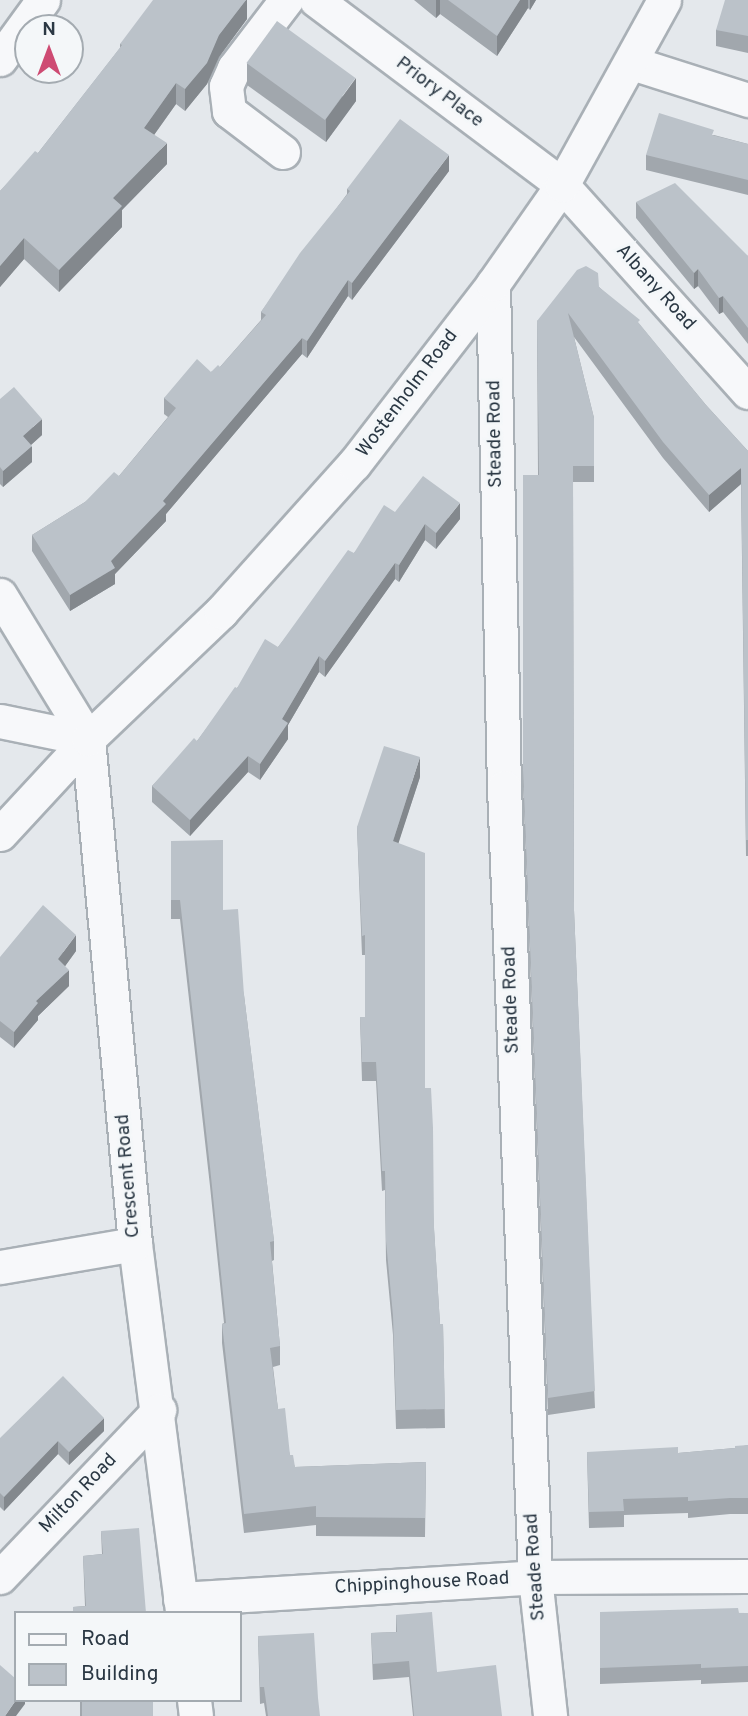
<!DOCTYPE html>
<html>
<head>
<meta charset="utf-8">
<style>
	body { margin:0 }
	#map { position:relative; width:748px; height:1716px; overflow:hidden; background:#e4e8ec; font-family:Overpass,sans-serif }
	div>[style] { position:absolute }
	.roads { filter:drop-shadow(2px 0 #a9b0b6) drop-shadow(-2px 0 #a9b0b6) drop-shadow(0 2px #a9b0b6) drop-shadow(0 -2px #a9b0b6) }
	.minor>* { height:33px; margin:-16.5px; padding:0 16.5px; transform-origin:16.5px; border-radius:16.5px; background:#f7f8fa }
	.wall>* { inset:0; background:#a1a7ad; transform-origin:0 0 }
	.shaded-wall>* { inset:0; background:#83888d }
	.building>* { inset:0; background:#bbc2c9; transform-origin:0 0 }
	span { translate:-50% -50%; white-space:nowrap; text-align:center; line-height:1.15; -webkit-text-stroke:6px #f4f7f9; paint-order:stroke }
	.street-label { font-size:19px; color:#2b3844 }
	.legend { position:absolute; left:14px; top:1611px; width:228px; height:91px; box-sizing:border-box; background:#f4f7f9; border:2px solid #a4abb1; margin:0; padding:9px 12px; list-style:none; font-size:21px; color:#2b3844 }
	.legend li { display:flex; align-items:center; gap:14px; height:35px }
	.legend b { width:35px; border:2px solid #a4abb1 }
	.north { position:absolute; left:14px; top:14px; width:70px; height:70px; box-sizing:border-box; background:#f4f7f9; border:2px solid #a4abb1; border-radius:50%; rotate:0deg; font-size:19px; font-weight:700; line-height:28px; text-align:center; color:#2b3844 }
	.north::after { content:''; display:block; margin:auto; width:24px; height:32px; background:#ce4b73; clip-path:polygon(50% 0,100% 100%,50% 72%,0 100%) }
</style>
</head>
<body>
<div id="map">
	<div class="roads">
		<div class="minor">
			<div style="left:316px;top:0;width:308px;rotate:36.9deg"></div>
			<div style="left:562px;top:185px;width:278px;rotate:48.1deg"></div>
			<div style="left:0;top:59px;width:73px;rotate:-53.9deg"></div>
			<div style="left:632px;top:63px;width:122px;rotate:17.7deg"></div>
			<div style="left:283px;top:152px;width:68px;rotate:-142.8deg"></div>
			<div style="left:229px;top:111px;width:25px;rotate:-97deg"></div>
			<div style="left:226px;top:86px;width:20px;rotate:-66deg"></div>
			<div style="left:234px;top:68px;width:86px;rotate:-52.6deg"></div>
			<div style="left:493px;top:284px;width:503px;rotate:88.75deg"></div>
			<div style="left:504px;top:787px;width:791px;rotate:87.75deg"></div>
			<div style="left:535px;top:1577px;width:140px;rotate:83.8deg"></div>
			<div style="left:0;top:595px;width:169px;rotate:58.6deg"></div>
			<div style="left:88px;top:739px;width:507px;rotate:84.68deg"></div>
			<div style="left:135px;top:1244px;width:372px;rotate:82.7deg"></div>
			<div style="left:0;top:721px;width:90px;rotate:11.6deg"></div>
			<div style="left:0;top:834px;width:129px;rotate:-47.2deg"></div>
			<div style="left:88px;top:739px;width:184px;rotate:-43.7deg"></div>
			<div style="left:221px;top:612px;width:199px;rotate:-48.1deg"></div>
			<div style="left:354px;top:464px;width:227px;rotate:-52.3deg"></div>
			<div style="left:493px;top:284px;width:121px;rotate:-55.1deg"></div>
			<div style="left:562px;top:185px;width:211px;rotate:-61.1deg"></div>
			<div style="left:0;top:1267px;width:137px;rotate:-9.7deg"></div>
			<div style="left:0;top:1577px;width:231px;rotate:-46.4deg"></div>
			<div style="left:180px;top:1599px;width:356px;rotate:-3.5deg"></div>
			<div style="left:535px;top:1577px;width:213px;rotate:-0.3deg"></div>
			<div style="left:194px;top:1700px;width:16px;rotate:83deg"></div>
		</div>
	</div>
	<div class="wall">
		<div style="clip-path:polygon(247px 0,247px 19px,219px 57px,207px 84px,185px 111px,176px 104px,154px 135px,167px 164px,122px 210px,122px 227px,59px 292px,24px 259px,0 287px,0 191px,38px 153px,120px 48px,120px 44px)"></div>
		<div style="clip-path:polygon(414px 0,536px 0,530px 10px,528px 8px,497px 56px,440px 14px,436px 18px)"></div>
		<div style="clip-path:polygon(748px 0,748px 53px,716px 46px,716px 30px)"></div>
		<div style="clip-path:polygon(247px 63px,356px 101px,326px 142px,247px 85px)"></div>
		<div style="clip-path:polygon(714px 135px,748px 144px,748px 195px,646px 170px,646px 155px)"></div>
		<div style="clip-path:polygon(449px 171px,352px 300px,348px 296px,307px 358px,302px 354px,166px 514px,166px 521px,115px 574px,115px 584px,70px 611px,32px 551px,32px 535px,85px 502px,119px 476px,168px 417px,164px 414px,164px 398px,220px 367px,261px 320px,261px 312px,347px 194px,347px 189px)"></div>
		<div style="clip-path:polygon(636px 202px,748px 256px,748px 344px,723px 312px,719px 314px,698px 286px,694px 289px,636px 218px)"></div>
		<div style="clip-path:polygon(599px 287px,640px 325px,706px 405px,748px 451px,748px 856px,746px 856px,741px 484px,709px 512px,663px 458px,574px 337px,594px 418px,594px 482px,573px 482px,574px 910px,595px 1408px,548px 1415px,523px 786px,523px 475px,538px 475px,537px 321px)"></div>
		<div style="clip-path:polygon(0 399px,42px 435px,31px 445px,32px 462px,3px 487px,0 484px)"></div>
		<div style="clip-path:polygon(395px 512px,460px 519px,436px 549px,425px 540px,399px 582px,395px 579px,325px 677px,319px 672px,288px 725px,288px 739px,260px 780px,248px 772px,190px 836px,152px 802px,152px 786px,197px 741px,237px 688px,278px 647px,354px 553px)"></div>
		<div style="clip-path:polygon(420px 777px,398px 843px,425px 1088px,440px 1324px,443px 1324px,445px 1428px,396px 1429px,393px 1335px,386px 1260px,385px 1190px,382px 1191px,376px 1081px,362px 1081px,360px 1017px,365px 1017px,365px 955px,362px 955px,357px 827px)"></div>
		<div style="clip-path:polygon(171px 841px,223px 910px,244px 995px,274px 1241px,274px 1260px,272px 1261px,280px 1346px,280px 1365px,273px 1367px,278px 1409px,290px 1455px,295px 1467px,426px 1462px,425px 1537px,316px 1536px,316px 1525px,244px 1533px,222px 1343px,222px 1324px,224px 1323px,210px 1186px,180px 919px,171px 919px)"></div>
		<div style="clip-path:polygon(76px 951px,65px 966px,69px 986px,38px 1016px,38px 1020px,14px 1048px,0 1037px,0 957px)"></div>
		<div style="clip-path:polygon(104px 1431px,69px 1465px,58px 1454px,4px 1511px,0 1507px,0 1438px)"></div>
		<div style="clip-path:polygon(748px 1445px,748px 1514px,730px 1514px,688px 1518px,688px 1513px,624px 1515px,624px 1527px,589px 1528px,587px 1452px,678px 1453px,735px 1448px)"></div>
		<div style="clip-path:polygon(101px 1531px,146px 1613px,73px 1613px,73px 1607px,85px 1606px,83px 1556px,102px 1554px)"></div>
		<div style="clip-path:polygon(600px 1612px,748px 1613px,748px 1682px,701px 1684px,701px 1680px,600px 1684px)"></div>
		<div style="clip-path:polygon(396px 1615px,437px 1672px,502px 1716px,413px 1716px,409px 1677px,373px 1680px,371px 1633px,396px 1632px)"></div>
		<div style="clip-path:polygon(258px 1636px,320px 1716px,266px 1716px,264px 1703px,260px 1704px)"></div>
		<div style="left:80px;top:1700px;width:73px;height:16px"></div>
	</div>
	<div class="shaded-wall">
		<div style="clip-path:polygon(246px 0,247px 0,247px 19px,219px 57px,207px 84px,185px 111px,185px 89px,219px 35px)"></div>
		<div style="clip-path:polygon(436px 0,440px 0,440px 14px,436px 18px)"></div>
		<div style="clip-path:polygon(520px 0,528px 0,528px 8px,497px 56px,497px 36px)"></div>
		<div style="clip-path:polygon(530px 0,536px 0,530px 10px)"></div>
		<div style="clip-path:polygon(356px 78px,356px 101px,326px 142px,326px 119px)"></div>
		<div style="clip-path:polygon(176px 83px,176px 104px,144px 149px,144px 128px)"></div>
		<div style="clip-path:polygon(167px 143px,167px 164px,122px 210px,122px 227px,59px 292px,59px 270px,113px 198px)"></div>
		<div style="clip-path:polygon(449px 155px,449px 171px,352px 300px,352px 283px)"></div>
		<div style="clip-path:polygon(24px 238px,24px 259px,0 287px,0 266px)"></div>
		<div style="clip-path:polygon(698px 269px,698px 286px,694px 289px,694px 273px)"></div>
		<div style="clip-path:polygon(348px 280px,348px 296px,307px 358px,307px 341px)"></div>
		<div style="clip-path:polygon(723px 296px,723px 312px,719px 314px,719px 298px)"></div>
		<div style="clip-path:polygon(302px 338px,302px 354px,166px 514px,166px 521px,115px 574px,115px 584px,70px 611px,70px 595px,111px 561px)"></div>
		<div style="clip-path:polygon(42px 419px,42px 435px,23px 452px,23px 436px)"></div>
		<div style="clip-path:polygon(32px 446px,32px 462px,3px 487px,3px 471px)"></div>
		<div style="clip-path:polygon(741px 468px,741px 484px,709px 512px,709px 495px)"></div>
		<div style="clip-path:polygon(460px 503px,460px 519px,436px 549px,436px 533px)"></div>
		<div style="clip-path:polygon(425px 524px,425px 540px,399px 582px,399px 565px)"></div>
		<div style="clip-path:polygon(395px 563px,395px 579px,325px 677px,325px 661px)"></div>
		<div style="clip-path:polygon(319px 656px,319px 672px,288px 725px,288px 739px,260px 780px,260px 764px,282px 719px)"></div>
		<div style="clip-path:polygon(248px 756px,248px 772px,190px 836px,190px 820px)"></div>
		<div style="clip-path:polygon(420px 757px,420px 777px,393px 860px,393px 841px)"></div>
		<div style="clip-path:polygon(76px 935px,76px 951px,58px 976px,58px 959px)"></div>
		<div style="clip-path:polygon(69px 970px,69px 986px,38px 1016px,38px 1020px,14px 1048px,14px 1032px,36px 1001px)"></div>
		<div style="clip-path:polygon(104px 1418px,104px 1431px,69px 1465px,69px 1452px)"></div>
		<div style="clip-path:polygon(58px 1441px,58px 1454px,4px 1511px,4px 1497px)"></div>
		<div style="clip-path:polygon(16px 1700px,25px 1700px,25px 1704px,16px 1716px,5px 1716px)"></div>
	</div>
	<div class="building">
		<div style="clip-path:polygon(153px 0,246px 0,219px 35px,207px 63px,185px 89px,176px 83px,144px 128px,167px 143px,113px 198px,122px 206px,59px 270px,24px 238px,0 266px,0 191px,35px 151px,38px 153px,122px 45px,120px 44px)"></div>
		<div style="clip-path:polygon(448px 0,520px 0,497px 36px)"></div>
		<div style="clip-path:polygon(725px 0,748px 0,748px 36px,716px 30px)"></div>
		<div style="left:277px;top:21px;width:97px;height:52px;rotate:36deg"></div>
		<div style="clip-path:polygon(659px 113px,714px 130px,712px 135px,748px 144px,748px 180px,646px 155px)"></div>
		<div style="clip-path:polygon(400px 119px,449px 155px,352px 283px,348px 280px,307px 341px,302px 338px,163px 501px,166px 504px,111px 561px,115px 568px,70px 595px,32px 535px,85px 502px,114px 472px,119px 476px,176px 408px,164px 398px,197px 359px,211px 372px,218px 365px,220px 367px,266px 315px,261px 312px,300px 253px,350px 191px,347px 189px)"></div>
		<div style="clip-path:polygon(675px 183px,748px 256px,748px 328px,723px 296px,719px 298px,698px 269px,694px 273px,636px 202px)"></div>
		<div style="clip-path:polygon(586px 266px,598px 273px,599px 287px,640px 320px,638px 322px,706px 405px,748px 451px,748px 840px,746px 840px,741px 468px,709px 495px,663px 442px,568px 313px,594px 418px,594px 466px,573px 466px,574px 910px,595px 1391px,548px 1398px,523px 770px,523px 475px,539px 475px,537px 321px,577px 270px)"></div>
		<div style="clip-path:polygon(14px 387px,42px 419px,23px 436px,32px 446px,3px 471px,0 467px,0 399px)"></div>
		<div style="clip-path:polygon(423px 476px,460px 503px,436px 533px,425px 524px,399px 565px,395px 563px,325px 661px,319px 656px,282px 719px,288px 723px,260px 764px,248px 756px,190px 820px,152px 786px,194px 738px,197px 741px,235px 687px,237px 688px,265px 639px,278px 647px,348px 550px,354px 553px,384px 505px,395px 512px)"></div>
		<div style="clip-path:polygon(384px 746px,420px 757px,393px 841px,425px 853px,425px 1088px,431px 1088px,433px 1128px,434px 1227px,440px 1324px,443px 1324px,445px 1409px,396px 1410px,393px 1316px,386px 1241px,385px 1171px,382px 1171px,376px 1062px,362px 1062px,360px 1017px,365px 1017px,365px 935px,362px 936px,357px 827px)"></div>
		<div style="clip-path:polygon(223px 840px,223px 910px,238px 909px,244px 995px,274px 1241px,270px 1242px,280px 1346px,270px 1348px,278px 1409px,285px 1408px,290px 1455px,293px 1455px,295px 1467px,426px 1462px,425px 1518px,316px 1517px,316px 1506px,244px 1514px,222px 1324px,226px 1323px,210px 1167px,180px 900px,171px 900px,171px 841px)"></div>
		<div style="clip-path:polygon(43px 905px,76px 935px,58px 959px,69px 970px,36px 1001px,38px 1003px,14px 1032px,0 1021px,0 957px)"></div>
		<div style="clip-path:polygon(63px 1376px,104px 1418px,69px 1452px,58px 1441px,4px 1497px,0 1493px,0 1438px)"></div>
		<div style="clip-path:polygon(748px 1445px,748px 1498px,730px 1498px,688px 1501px,688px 1497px,623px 1499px,624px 1511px,589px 1512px,587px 1452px,678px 1447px,678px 1453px,735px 1448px,735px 1446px)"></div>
		<div style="clip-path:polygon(139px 1528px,146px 1613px,73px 1613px,73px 1607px,86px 1606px,83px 1556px,103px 1554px,101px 1531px)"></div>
		<div style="clip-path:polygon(738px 1608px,739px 1613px,748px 1613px,748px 1666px,701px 1668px,701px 1664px,600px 1668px,600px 1612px)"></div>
		<div style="clip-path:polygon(432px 1612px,437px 1672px,496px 1665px,502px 1716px,414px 1716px,409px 1661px,373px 1664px,371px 1633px,397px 1632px,396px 1615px)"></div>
		<div style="clip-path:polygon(314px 1633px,318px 1698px,320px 1716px,268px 1716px,264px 1687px,260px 1687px,258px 1636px)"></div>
		<div style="clip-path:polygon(0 1665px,16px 1679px,16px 1700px,5px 1716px,0 1716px)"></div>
		<div style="left:82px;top:1700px;width:71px;height:16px"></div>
	</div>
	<div class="street-label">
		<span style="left:439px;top:93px;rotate:37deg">Priory Place</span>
		<span style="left:655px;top:288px;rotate:48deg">Albany Road</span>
		<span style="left:408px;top:394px;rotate:-53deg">Wostenholm Road</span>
		<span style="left:496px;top:434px;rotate:-91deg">Steade Road</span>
		<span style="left:512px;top:1000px;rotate:-92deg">Steade Road</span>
		<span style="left:129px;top:1176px;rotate:-95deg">Crescent Road</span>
		<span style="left:79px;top:1494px;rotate:-46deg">Milton Road</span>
		<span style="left:536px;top:1567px;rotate:-94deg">Steade Road</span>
		<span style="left:422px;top:1584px;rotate:-3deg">Chippinghouse Road</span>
	</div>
	<ul class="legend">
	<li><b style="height:9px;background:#f7f8fa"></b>Road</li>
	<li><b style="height:19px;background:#bbc2c9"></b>Building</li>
	</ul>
	<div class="north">N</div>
</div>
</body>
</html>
